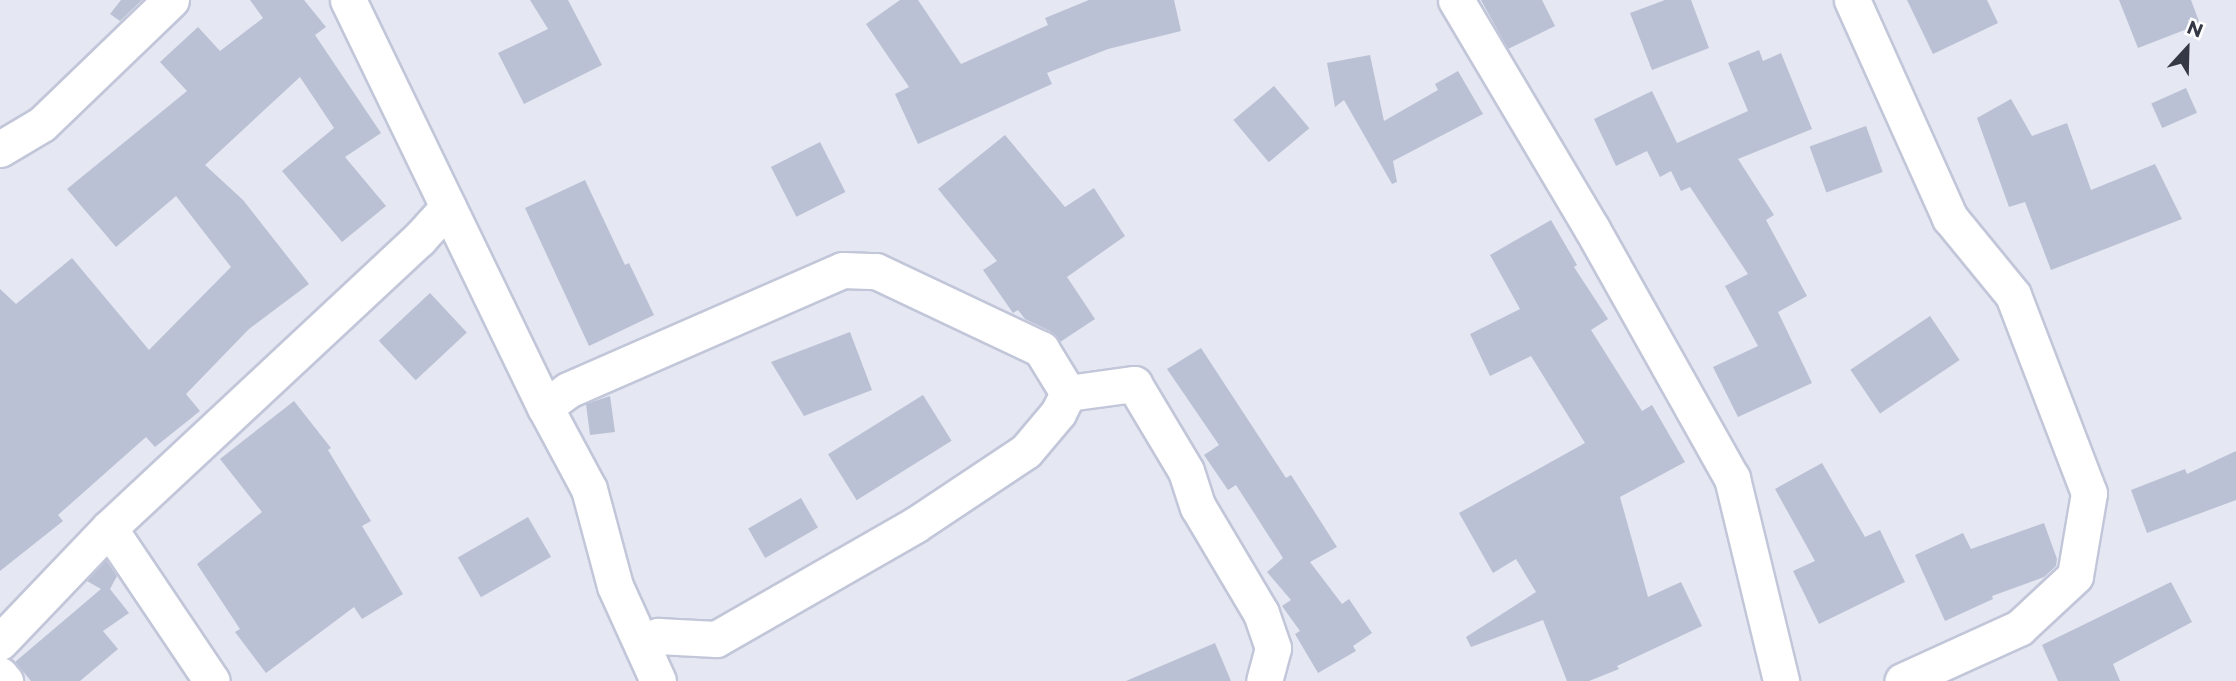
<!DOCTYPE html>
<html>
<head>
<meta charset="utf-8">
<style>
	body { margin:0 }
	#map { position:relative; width:2236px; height:681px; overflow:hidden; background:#e5e7f2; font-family:Montserrat,sans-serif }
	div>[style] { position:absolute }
	.building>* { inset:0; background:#bac1d4; transform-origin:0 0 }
	.roads { filter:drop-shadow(2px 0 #c2c6d9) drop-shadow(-2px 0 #c2c6d9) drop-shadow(0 2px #c2c6d9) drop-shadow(0 -2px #c2c6d9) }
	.minor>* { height:35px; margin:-17.5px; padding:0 17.5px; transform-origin:17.5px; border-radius:17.5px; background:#fff }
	span { translate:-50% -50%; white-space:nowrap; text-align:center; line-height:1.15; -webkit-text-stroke:5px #fff; paint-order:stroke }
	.north { position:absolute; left:2152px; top:14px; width:70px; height:70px; -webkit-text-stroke:5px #fff; paint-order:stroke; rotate:22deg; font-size:19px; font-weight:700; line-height:28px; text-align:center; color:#353945 }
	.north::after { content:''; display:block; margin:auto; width:24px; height:32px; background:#353945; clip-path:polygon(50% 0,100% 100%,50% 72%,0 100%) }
</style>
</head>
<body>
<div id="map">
	<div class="building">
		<div style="clip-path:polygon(121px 0,142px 0,120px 21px,110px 14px)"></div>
		<div style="clip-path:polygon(250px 0,304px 0,326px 27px,315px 35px,381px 133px,345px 157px,386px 206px,342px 242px,282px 171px,334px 128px,300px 77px,205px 165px,243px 200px,309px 284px,249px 329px,186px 394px,200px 411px,155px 447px,146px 437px,58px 515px,63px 521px,0 571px,0 289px,16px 304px,72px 258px,149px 350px,231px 267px,176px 196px,116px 247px,67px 189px,187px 91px,160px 62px,198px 27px,220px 51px,263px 18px)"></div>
		<div style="clip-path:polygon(530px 0,568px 0,602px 65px,524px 104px,498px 53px,548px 29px)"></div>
		<div style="clip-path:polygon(900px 0,918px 0,961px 64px,1048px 25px,1045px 18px,1089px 0,1174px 0,1181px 31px,1108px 49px,1047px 73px,1052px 84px,918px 144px,895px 94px,909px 87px,866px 24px)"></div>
		<div style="clip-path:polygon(1481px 0,1542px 0,1555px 26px,1508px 49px)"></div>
		<div style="clip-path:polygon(1665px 0,1691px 0,1709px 48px,1652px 70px,1630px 13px)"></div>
		<div style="clip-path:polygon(1907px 0,1987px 0,1998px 23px,1933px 54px)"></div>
		<div style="clip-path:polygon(2119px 0,2191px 0,2200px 24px,2138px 48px)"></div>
		<div style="clip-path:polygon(1759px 50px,1763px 61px,1781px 53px,1812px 129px,1738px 159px,1774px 215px,1766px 220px,1807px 296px,1778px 312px,1812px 383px,1738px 417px,1713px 367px,1758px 346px,1725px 286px,1748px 274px,1690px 187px,1681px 191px,1671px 171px,1660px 177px,1647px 151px,1616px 166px,1594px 119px,1652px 91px,1677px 143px,1748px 111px,1728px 63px)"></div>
		<div style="clip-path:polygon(1370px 55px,1384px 121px,1438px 90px,1435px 84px,1458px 71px,1483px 114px,1393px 161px,1397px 182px,1392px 184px,1344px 100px,1335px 107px,1327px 63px)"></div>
		<div style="left:1274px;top:86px;width:55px;height:53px;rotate:50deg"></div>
		<div style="left:2186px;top:88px;width:27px;height:38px;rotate:66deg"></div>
		<div style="clip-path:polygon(2011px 99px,2032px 136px,2067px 123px,2091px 190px,2155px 164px,2182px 219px,2051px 270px,2025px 202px,2009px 207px,1977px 118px)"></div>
		<div style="left:1866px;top:126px;width:49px;height:60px;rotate:70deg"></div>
		<div style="clip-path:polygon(1005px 135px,1065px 207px,1094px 188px,1125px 236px,1067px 277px,1095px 319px,1060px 342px,1050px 331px,1025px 319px,1018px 310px,1013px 313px,983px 270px,997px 261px,938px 189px)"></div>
		<div style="left:820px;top:142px;width:56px;height:55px;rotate:63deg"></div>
		<div style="clip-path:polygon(585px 180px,625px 265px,629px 263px,654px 315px,589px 346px,525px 208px)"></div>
		<div style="clip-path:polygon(1551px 220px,1577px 265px,1574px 267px,1608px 319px,1591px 330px,1642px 411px,1652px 405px,1685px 462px,1620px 497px,1648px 597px,1681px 582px,1702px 626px,1617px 666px,1619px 669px,1589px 681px,1567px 681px,1543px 620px,1471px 647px,1466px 637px,1536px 592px,1516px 559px,1493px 573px,1459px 513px,1585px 443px,1531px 356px,1490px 376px,1470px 334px,1520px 309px,1490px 255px)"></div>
		<div style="left:430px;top:293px;width:54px;height:70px;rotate:47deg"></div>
		<div style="left:1930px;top:316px;width:53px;height:96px;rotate:56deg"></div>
		<div style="clip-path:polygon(850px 332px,872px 390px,804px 416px,771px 362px)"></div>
		<div style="clip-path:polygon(1201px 348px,1286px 478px,1291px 475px,1337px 547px,1310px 562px,1342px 604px,1349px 599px,1372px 633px,1353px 646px,1356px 651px,1318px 673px,1295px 634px,1300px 631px,1282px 606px,1291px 600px,1267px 572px,1283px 558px,1236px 485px,1228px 490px,1204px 455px,1219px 445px,1167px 369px)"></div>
		<div style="left:923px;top:395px;width:54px;height:112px;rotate:58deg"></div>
		<div style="clip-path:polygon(610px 396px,615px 432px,590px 435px,586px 404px)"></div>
		<div style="clip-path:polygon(294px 401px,331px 448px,328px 450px,371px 521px,362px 526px,403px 594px,362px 619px,354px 607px,266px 673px,235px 632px,240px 629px,197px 564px,262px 512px,220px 459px)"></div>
		<div style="clip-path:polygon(2236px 451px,2236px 500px,2147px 533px,2131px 490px,2185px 469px,2187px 474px)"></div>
		<div style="clip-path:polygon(1822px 463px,1865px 537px,1880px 530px,1905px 582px,1819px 624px,1793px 571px,1815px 561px,1775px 489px)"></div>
		<div style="left:801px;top:498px;width:34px;height:61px;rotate:60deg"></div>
		<div style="left:528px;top:517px;width:46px;height:81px;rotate:60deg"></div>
		<div style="clip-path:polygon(2044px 523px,2057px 559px,2056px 566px,2044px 577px,1992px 596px,1993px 599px,1945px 621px,1915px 555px,1963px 533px,1971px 549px)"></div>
		<div style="clip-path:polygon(106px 560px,117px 576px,110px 589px,129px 613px,103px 631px,118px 649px,80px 681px,31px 681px,15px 662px,101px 589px,87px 581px)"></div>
		<div style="clip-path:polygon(2171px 582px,2192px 622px,2113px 664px,2120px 681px,2058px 681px,2042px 645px)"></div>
		<div style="clip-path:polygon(1215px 643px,1231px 681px,1126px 681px)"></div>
	</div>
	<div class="roads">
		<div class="minor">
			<div style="left:348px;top:0;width:452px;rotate:64.2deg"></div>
			<div style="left:545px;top:407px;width:93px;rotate:61.8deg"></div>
			<div style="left:589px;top:489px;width:100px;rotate:75deg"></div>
			<div style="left:615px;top:586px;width:104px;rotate:65.6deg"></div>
			<div style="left:1456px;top:0;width:266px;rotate:59.3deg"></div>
			<div style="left:1592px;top:229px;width:286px;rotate:60.7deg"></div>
			<div style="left:1732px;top:478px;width:209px;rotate:76.4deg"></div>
			<div style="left:1852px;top:0;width:239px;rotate:65.8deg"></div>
			<div style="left:1950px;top:218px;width:99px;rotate:50.7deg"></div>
			<div style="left:2013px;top:295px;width:212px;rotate:69deg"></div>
			<div style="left:2089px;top:493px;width:84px;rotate:99.6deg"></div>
			<div style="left:2075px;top:576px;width:76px;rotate:137.1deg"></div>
			<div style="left:2019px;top:628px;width:128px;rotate:155.6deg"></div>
			<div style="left:0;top:149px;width:49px;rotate:-30.8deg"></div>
			<div style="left:42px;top:124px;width:179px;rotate:-43.9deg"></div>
			<div style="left:545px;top:407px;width:29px;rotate:-36deg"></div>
			<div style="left:568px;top:390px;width:300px;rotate:-23.6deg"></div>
			<div style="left:843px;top:270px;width:33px;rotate:2deg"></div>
			<div style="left:876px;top:271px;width:183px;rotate:25.3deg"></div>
			<div style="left:1041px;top:349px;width:52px;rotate:58.5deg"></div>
			<div style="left:1068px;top:393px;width:67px;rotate:-7.8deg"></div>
			<div style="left:1134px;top:384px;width:101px;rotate:59.1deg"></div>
			<div style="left:1186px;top:471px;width:38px;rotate:72deg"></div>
			<div style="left:1198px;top:507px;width:123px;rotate:59.3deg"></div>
			<div style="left:1261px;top:613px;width:37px;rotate:71deg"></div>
			<div style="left:1273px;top:648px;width:34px;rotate:105deg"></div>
			<div style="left:109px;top:528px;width:184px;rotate:56.1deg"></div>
			<div style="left:0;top:642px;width:158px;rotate:-46.3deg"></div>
			<div style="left:109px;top:528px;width:424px;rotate:-43deg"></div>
			<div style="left:419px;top:239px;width:43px;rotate:-47.8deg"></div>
			<div style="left:643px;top:647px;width:19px;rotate:-36deg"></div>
			<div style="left:658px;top:636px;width:58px;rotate:3deg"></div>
			<div style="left:716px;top:639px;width:229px;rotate:-29.8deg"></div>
			<div style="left:915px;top:525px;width:133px;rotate:-33.7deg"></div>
			<div style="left:1026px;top:451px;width:50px;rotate:-49.9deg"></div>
			<div style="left:1058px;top:413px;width:22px;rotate:-63deg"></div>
			<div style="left:0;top:675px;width:8px;rotate:50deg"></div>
		</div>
	</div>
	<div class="north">N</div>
</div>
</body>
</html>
